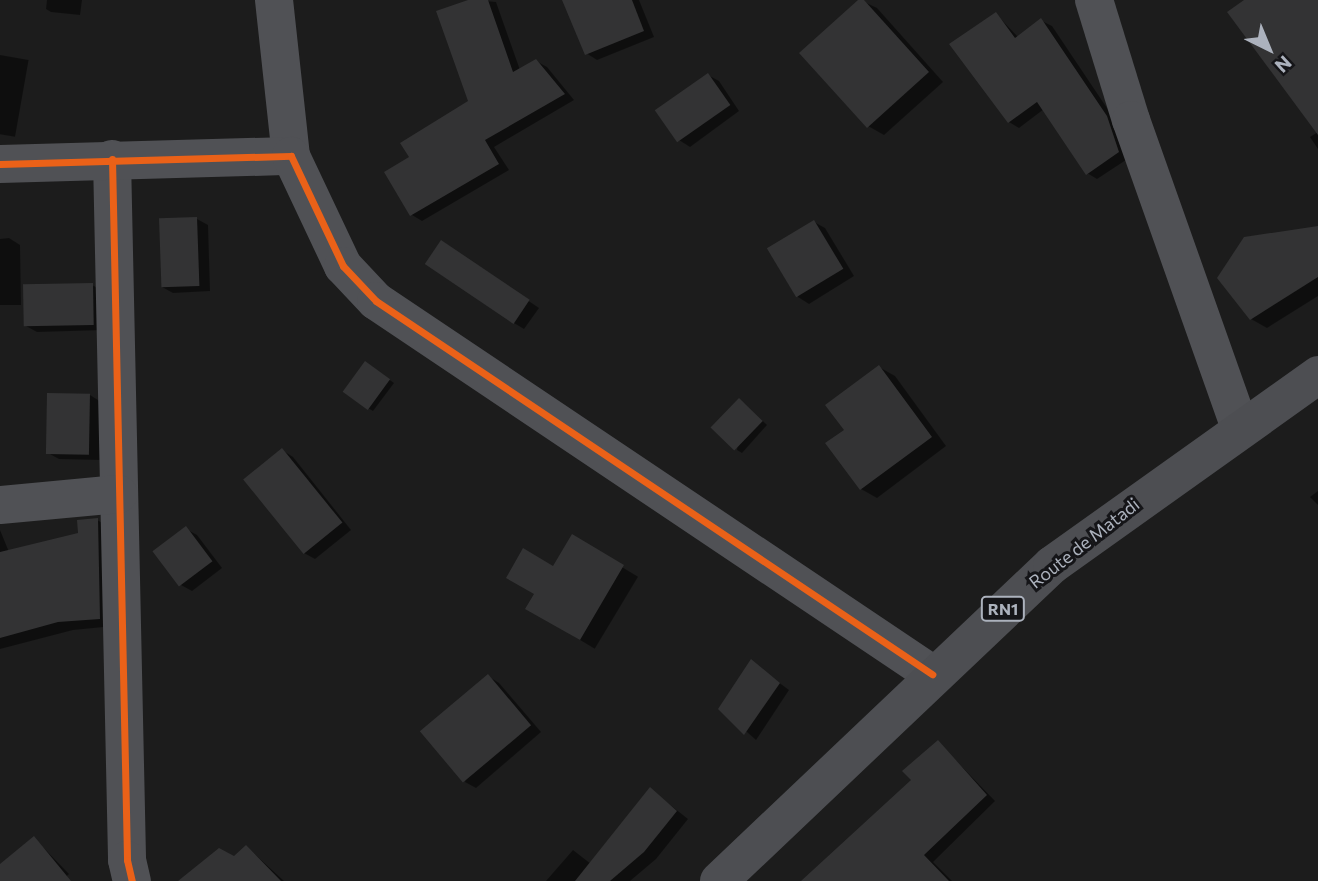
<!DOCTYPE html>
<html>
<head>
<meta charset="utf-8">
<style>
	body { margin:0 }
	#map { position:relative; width:1318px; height:881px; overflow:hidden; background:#1c1c1c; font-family:Commissioner,sans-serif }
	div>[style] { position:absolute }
	.shadow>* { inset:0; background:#0007; transform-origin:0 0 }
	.building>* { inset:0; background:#333334; transform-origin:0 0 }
	.minor>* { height:38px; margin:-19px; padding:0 19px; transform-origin:19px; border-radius:19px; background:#505155 }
	.trunk>* { height:38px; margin:-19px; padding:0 19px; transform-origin:19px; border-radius:19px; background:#4d4e52 }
	.cycleway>* { height:7px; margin:-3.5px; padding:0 3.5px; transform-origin:3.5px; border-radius:3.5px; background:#ea6118 }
	span { translate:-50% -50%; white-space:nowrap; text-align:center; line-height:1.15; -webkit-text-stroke:6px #151518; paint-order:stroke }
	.shield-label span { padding:2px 5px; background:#151518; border:2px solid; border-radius:5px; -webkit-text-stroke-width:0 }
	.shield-label { font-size:16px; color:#acb2bd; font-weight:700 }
	.street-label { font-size:18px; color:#acb2bd }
	.north { position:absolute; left:1234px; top:14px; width:70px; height:70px; -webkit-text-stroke:5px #151518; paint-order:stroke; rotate:137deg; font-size:19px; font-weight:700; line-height:28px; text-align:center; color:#acb2bd }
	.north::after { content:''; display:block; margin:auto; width:24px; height:32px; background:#acb2bd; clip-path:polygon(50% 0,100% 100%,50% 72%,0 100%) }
</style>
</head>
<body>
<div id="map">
	<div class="shadow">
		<div style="clip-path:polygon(47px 0,82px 0,80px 15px,51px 12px,46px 9px)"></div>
		<div style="clip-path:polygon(474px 0,496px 2px,520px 70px,536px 61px,547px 67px,574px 100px,494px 147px,509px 170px,422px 221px,412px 215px,412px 158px,470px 101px)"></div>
		<div style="clip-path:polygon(564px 0,639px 0,654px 37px,597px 60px,586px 53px)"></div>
		<div style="clip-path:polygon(860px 0,877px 8px,943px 82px,884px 135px,868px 126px)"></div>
		<div style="clip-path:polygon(1247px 0,1318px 0,1318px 149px,1310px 137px,1318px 132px)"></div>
		<div style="clip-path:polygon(996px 14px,1019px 38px,1042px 21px,1052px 26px,1117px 123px,1129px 158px,1097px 179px,1087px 173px,1044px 109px,1019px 128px,1009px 122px,951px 45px)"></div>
		<div style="left:0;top:55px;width:29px;height:78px;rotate:10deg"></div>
		<div style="clip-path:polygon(708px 75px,719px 81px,739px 111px,690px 147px,679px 140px)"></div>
		<div style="clip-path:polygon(197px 219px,208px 225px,210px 291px,173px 293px,162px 287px)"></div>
		<div style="clip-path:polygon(814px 222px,825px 228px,854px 276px,809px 304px,798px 297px)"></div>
		<div style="clip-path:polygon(1318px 236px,1318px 296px,1267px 328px,1251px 319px)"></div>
		<div style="clip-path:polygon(9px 238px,20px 245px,21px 305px,0 305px,0 239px)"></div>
		<div style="clip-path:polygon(452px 249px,539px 308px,524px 329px,514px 323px)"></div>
		<div style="clip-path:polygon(92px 285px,103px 291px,104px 330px,37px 332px,26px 326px)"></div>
		<div style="clip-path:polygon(370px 366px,394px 383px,373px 411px,368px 408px)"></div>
		<div style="clip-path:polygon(879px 367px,895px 376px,946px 446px,877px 498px,861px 489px,846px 430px)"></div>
		<div style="clip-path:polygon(90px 395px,101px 402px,100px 460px,59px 459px,48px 453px)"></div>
		<div style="clip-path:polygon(744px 403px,767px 425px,742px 453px,737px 450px)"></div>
		<div style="clip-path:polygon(282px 450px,293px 457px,351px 530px,315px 559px,304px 553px)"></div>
		<div style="clip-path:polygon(1318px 491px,1318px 505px,1310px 497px)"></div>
		<div style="clip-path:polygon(97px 520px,112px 528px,114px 626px,73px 630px,0 649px,0 530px,9px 552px,80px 534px)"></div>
		<div style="clip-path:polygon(186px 529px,197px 535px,222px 568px,192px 591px,181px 585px)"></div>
		<div style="left:572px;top:537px;width:77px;height:84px;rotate:31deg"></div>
		<div style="clip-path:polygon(751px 662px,789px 690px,756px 740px,720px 708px)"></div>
		<div style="clip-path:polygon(488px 676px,499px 683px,541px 732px,476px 788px,465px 782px)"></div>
		<div style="clip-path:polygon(938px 742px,995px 801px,933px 862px,952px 881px,812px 881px,913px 780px)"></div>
		<div style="clip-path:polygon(650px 789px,688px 819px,656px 859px,630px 881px,546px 881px,573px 850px,591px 864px)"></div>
		<div style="clip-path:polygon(34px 838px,69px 874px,61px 881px,0 881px,0 866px)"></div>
		<div style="clip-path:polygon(247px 847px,284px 881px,202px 881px,234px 858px)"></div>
	</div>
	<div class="building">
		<div style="clip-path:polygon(468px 0,488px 0,513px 72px,536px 59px,565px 94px,485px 140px,499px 164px,410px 216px,384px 172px,409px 157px,400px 143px,468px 101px,436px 11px)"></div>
		<div style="clip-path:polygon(562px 0,632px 0,644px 31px,585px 55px)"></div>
		<div style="clip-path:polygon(858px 0,864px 0,929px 72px,867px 128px,799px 53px)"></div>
		<div style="clip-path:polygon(1244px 0,1318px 0,1318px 135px,1227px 12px)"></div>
		<div style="clip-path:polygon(996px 12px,1015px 38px,1041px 18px,1107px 116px,1119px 152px,1086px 175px,1037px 102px,1008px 123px,949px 44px)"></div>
		<div style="left:708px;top:73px;width:39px;height:65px;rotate:55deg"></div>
		<div style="left:197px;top:217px;width:69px;height:38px;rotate:88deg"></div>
		<div style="left:814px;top:220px;width:57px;height:55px;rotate:59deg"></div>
		<div style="clip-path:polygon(1318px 226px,1318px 277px,1250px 320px,1217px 278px,1244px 237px)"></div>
		<div style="left:441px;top:240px;width:107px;height:29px;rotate:34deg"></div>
		<div style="left:93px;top:283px;width:42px;height:70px;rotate:89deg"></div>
		<div style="left:365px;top:361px;width:31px;height:38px;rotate:36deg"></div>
		<div style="clip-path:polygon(879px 365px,932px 437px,860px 490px,825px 443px,844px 430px,825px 405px)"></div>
		<div style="left:47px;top:393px;width:43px;height:61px;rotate:1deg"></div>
		<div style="left:739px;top:398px;width:33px;height:41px;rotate:44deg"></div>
		<div style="left:282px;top:448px;width:96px;height:50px;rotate:51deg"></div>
		<div style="clip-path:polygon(98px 518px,100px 619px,58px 622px,0 638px,0 552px,78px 533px,77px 520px)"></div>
		<div style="left:186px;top:526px;width:44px;height:42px;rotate:53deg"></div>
		<div style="clip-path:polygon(572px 534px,624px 565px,580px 640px,525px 609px,534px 594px,506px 578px,523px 548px,553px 566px)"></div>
		<div style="clip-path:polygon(751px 659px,780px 683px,744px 735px,718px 709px)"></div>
		<div style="left:488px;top:674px;width:67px;height:89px;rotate:50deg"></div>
		<div style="clip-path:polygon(938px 740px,987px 795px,924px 855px,949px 881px,801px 881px,911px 780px,902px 771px)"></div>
		<div style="clip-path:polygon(650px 787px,677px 811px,644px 852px,610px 881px,575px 881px)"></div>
		<div style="clip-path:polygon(34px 836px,71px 881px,0 881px,0 864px)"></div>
		<div style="clip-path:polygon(246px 845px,281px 881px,178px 881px,219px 848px,234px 856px)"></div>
	</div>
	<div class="minor">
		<div style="left:274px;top:0;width:157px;rotate:83.8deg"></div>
		<div style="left:1094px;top:0;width:126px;rotate:72.9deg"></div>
		<div style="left:1131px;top:120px;width:326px;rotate:70.5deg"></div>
		<div style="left:112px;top:159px;width:701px;rotate:88.77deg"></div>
		<div style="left:127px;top:860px;width:22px;rotate:77deg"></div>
		<div style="left:0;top:164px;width:291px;rotate:-1.6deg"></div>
		<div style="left:291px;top:156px;width:122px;rotate:64.7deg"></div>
		<div style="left:343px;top:266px;width:48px;rotate:46.7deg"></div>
		<div style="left:376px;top:301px;width:670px;rotate:33.86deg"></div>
		<div style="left:0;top:505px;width:119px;rotate:-5.3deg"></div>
	</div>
	<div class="trunk">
		<div style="left:719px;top:881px;width:459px;rotate:-43.5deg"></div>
		<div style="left:1052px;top:565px;width:327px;rotate:-35.5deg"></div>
	</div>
	<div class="cycleway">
		<div style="left:112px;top:159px;width:701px;rotate:88.77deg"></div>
		<div style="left:127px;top:860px;width:22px;rotate:77deg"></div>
		<div style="left:0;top:164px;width:291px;rotate:-1.6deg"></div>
		<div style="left:291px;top:156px;width:122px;rotate:64.7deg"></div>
		<div style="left:343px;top:266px;width:48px;rotate:46.7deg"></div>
		<div style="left:376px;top:301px;width:670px;rotate:33.86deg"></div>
	</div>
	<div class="shield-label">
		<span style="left:1003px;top:609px">RN1</span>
	</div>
	<div class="street-label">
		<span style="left:1084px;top:543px;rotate:-38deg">Route de Matadi</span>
	</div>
	<div class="north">N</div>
</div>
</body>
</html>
